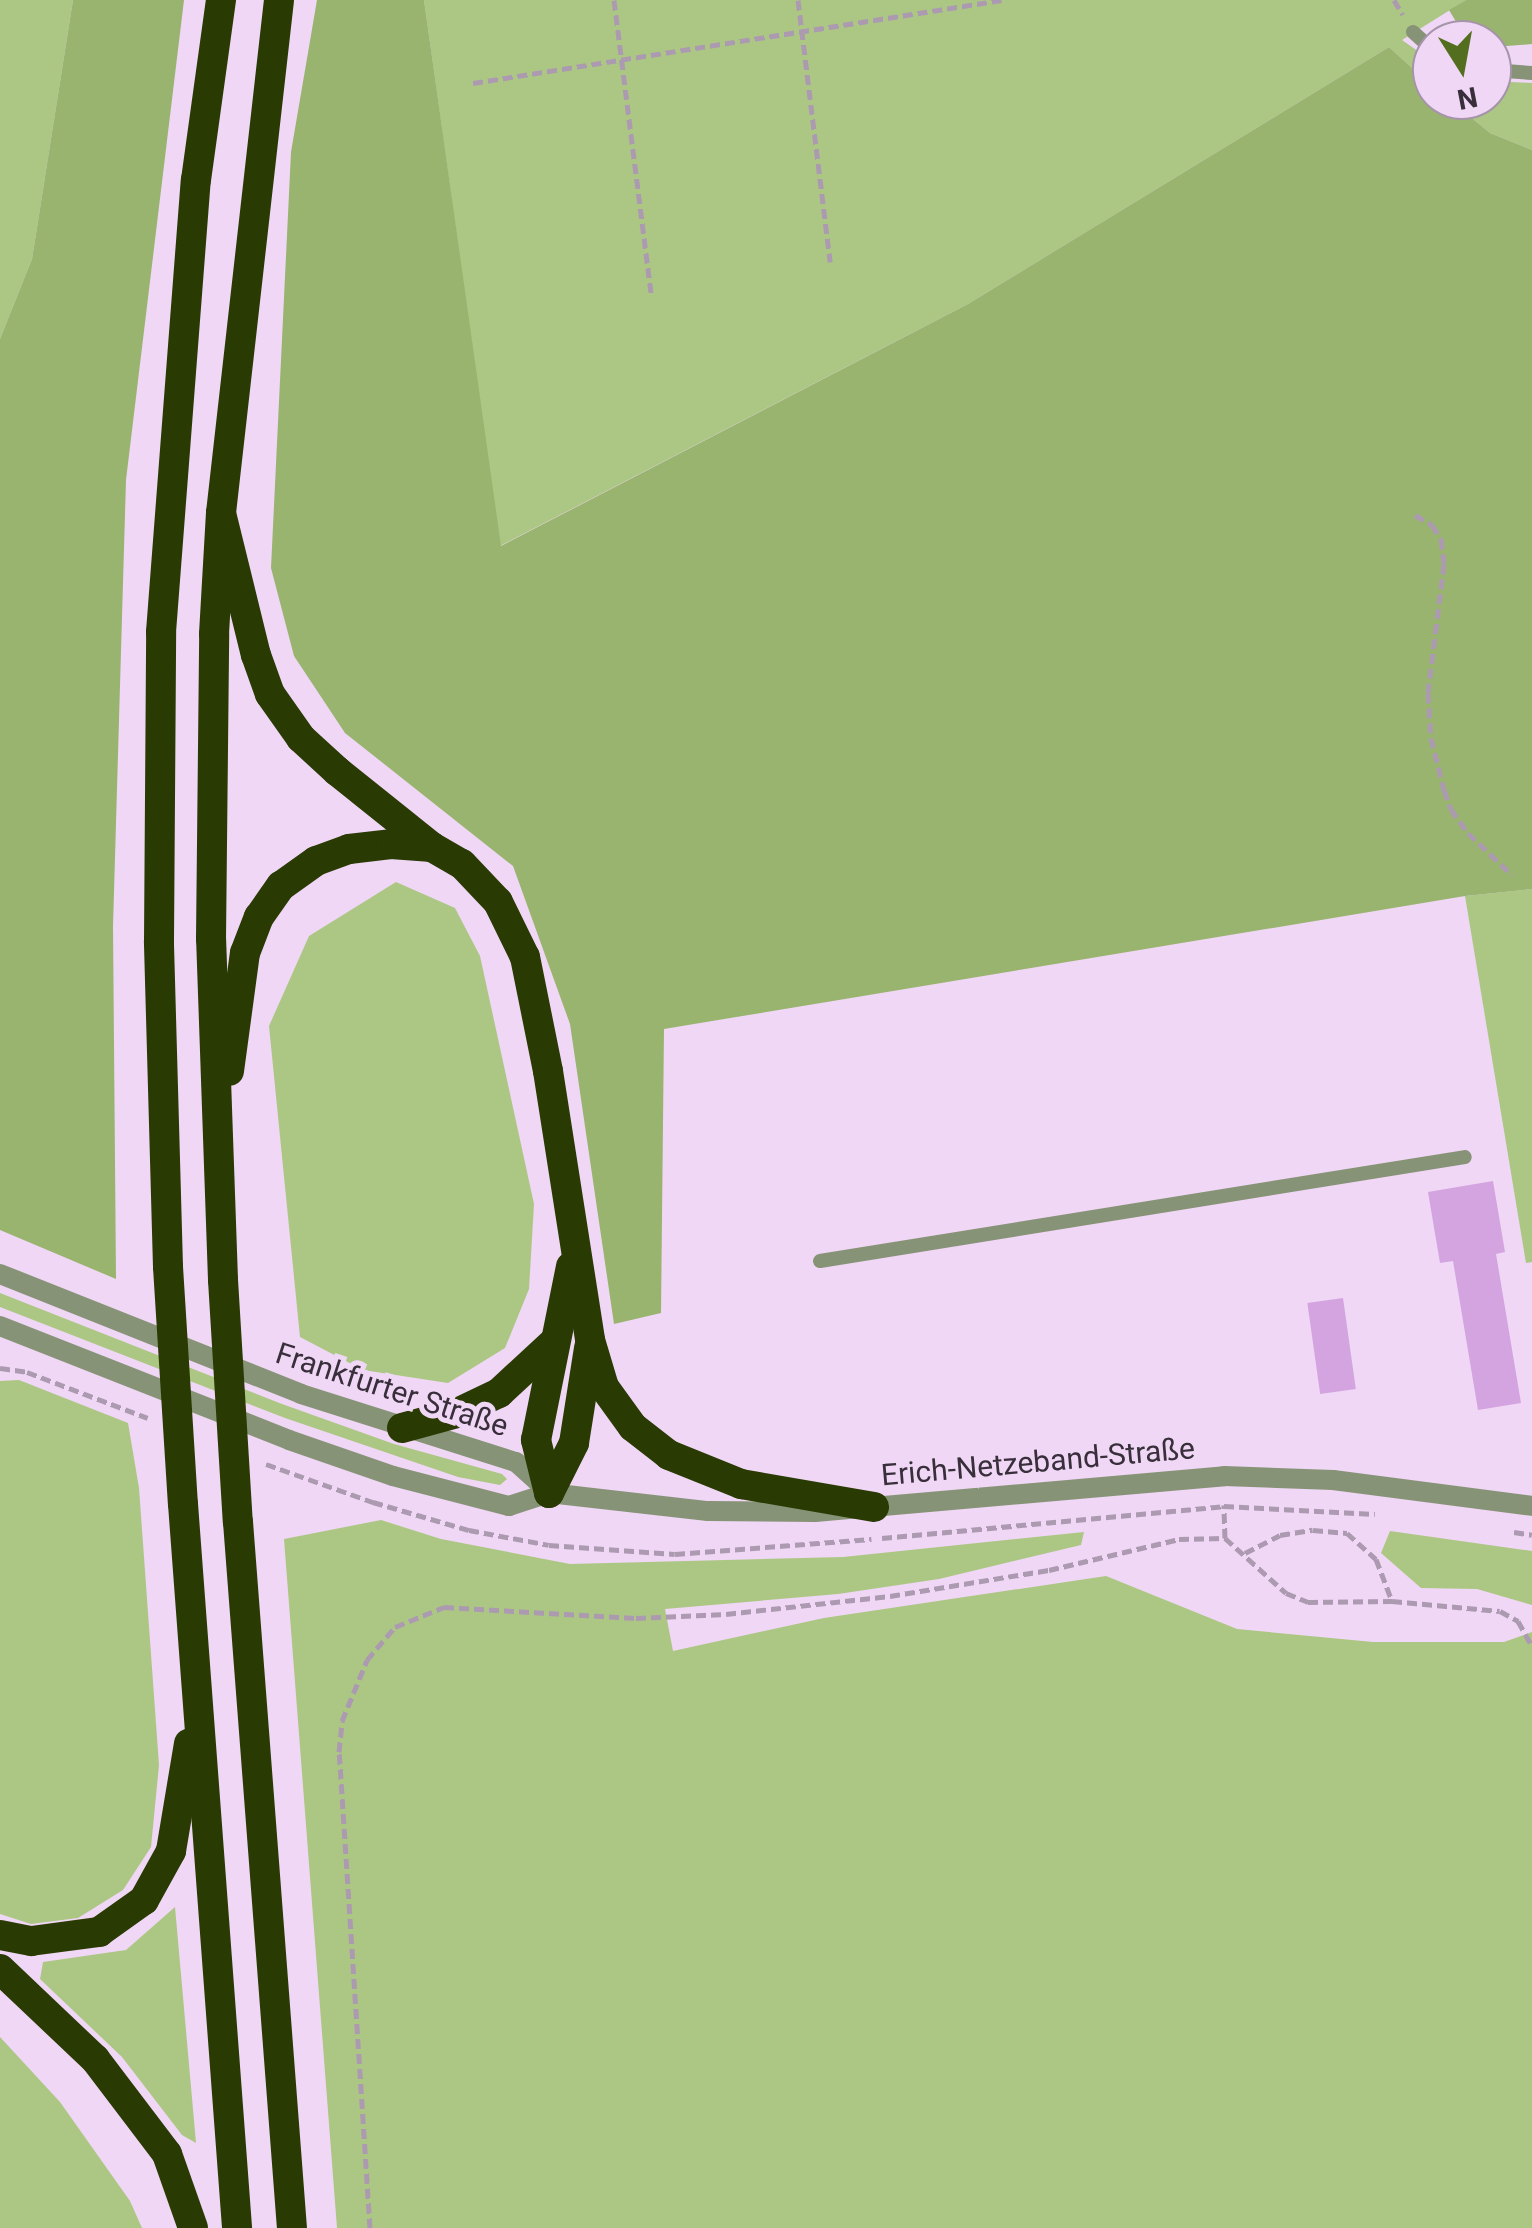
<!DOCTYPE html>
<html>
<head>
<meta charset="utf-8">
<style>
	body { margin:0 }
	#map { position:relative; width:1532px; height:2228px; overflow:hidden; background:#efd7f5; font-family:Roboto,sans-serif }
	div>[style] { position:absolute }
	.green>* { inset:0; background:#acc783 }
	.forest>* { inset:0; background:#99b46e }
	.building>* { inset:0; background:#d4a4e1; transform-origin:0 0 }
	.path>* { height:5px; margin-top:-2.5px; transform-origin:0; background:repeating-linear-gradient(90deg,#ac9ab1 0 10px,transparent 0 15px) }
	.service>* { height:14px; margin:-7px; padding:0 7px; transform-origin:7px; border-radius:7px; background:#879376 }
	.tertiary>* { height:20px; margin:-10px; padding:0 10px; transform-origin:10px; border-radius:10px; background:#879376 }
	.motorway>* { height:30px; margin:-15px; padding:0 15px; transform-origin:15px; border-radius:15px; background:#2a3a03 }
	.motorway-bridge>* { height:30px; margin:-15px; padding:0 15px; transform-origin:15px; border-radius:15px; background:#2a3a03 }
	span { translate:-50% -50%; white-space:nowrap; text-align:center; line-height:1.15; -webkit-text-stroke:10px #efd7f5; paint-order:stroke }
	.street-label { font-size:30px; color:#382f3a }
	.north { position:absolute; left:1412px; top:20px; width:100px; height:100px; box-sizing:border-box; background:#efd7f5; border:2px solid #a694aa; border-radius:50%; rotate:169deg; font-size:28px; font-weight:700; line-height:40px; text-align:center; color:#382f3a }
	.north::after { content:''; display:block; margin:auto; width:35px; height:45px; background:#546e20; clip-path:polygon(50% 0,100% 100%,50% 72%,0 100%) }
</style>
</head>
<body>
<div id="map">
	<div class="green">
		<div style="clip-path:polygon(0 0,73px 0,32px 259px,0 339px)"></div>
		<div style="clip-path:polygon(424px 0,1466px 0,1402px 40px,1432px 61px,1432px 86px,1389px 47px,968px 304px,500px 546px)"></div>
		<div style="clip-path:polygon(1492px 81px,1532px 83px,1532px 150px,1490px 133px,1450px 100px,1492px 100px)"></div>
		<div style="clip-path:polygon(396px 882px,455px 908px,480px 956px,534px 1204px,529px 1289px,505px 1348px,448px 1383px,363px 1370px,300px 1337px,269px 1026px,309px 936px)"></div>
		<div style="clip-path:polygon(1532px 889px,1532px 1262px,1526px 1263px,1465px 896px)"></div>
		<div style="clip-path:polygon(0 1293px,282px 1404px,394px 1444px,502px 1474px,507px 1479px,500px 1485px,458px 1477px,285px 1418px,0 1307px)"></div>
		<div style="clip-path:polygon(19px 1380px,128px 1423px,139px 1488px,159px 1765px,151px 1847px,123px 1890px,78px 1918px,31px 1924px,0 1914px,0 1381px)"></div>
		<div style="clip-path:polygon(381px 1520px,441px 1539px,570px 1564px,843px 1557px,1084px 1532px,1081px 1545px,939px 1579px,838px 1594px,665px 1609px,673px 1651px,824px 1618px,1106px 1576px,1237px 1629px,1373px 1642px,1504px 1642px,1532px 1632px,1532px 2228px,337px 2228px,284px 1539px)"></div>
		<div style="clip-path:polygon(1390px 1531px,1532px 1551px,1532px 1605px,1477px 1589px,1421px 1588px,1381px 1553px)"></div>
		<div style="clip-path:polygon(175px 1907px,196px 2143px,182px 2135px,122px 2057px,40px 1979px,43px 1962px,126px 1950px)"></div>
		<div style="clip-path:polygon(0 2037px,60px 2102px,130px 2201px,142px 2228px,0 2228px)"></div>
	</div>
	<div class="forest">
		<div style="clip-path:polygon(73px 0,184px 0,126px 480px,113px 926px,116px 1279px,0 1230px,0 339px,32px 259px)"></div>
		<div style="clip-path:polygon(317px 0,424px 0,501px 546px,968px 304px,1389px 47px,1432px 86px,1432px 100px,1450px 100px,1490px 133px,1532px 150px,1532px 889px,1465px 896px,664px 1029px,661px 1313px,614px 1324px,570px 1024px,513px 866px,345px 733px,294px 656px,271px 568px,291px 152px)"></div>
		<div style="clip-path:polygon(1466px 0,1532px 0,1532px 44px,1494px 47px,1492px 40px,1464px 35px,1449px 10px)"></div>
	</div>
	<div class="building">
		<div style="clip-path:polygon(1493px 1181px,1505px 1252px,1496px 1254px,1521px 1403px,1478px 1410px,1453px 1261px,1440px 1263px,1428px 1192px)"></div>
		<div style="left:1343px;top:1298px;width:92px;height:36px;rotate:82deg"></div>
	</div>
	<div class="path">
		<div style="left:614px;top:0;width:295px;rotate:82.8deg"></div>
		<div style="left:798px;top:0;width:264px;rotate:83deg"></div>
		<div style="left:1394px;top:0;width:17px;rotate:59deg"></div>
		<div style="left:473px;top:83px;width:535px;rotate:-8.92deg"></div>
		<div style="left:1415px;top:515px;width:20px;rotate:30deg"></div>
		<div style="left:1432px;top:525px;width:17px;rotate:57deg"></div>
		<div style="left:1441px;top:539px;width:25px;rotate:83deg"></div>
		<div style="left:1444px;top:564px;width:130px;rotate:97.1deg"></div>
		<div style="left:1428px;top:693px;width:45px;rotate:86.2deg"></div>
		<div style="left:1431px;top:738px;width:54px;rotate:76deg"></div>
		<div style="left:1444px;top:790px;width:20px;rotate:70deg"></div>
		<div style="left:1451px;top:809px;width:29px;rotate:55deg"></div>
		<div style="left:1468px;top:833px;width:61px;rotate:43.7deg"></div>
		<div style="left:0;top:1368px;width:27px;rotate:8deg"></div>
		<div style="left:27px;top:1372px;width:129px;rotate:20.8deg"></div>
		<div style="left:266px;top:1464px;width:114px;rotate:19.6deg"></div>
		<div style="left:373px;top:1502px;width:100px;rotate:16.3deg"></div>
		<div style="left:469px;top:1530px;width:81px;rotate:10.6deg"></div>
		<div style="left:549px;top:1545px;width:126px;rotate:4.1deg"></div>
		<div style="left:675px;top:1554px;width:197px;rotate:-4.4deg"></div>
		<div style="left:1514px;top:1532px;width:18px;rotate:9deg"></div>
		<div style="left:882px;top:1538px;width:343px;rotate:-5.3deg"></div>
		<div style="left:1224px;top:1506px;width:151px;rotate:3deg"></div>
		<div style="left:1225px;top:1538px;width:82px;rotate:42deg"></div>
		<div style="left:1286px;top:1593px;width:24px;rotate:22deg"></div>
		<div style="left:1308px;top:1602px;width:84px;rotate:-0.7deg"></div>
		<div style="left:1392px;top:1601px;width:108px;rotate:5.3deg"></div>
		<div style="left:1500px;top:1611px;width:21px;rotate:29deg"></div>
		<div style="left:1518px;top:1621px;width:29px;rotate:61deg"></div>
		<div style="left:1245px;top:1553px;width:39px;rotate:-27deg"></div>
		<div style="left:1280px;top:1535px;width:33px;rotate:-9deg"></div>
		<div style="left:1313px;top:1530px;width:34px;rotate:5deg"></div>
		<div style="left:1347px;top:1533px;width:39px;rotate:42deg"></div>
		<div style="left:1376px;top:1559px;width:45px;rotate:69.1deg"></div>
		<div style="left:370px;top:2228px;width:477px;rotate:-93.7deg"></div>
		<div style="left:339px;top:1752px;width:31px;rotate:-84deg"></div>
		<div style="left:342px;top:1721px;width:66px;rotate:-67.7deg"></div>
		<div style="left:367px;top:1660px;width:43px;rotate:-49.7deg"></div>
		<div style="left:395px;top:1627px;width:53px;rotate:-22.2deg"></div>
		<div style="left:444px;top:1607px;width:192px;rotate:3.3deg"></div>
		<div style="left:636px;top:1618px;width:90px;rotate:-2.5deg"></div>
		<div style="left:726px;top:1614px;width:165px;rotate:-6.3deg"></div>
		<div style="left:890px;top:1596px;width:161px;rotate:-9.3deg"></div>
		<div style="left:1049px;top:1570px;width:134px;rotate:-13.4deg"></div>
		<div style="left:1179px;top:1539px;width:46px;rotate:-1.2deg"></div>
		<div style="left:1225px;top:1538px;width:33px;rotate:-92deg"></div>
	</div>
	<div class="service">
		<div style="left:1413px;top:32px;width:25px;rotate:42deg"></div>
		<div style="left:1492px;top:70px;width:40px;rotate:4.3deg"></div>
		<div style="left:820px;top:1261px;width:653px;rotate:-9.16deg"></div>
	</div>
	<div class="tertiary">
		<div style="left:0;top:1274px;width:324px;rotate:21.7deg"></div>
		<div style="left:301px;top:1394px;width:225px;rotate:17.6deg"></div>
		<div style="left:516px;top:1462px;width:43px;rotate:42.2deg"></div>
		<div style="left:0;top:1326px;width:311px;rotate:21.5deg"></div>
		<div style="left:289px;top:1440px;width:110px;rotate:19.1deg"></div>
		<div style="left:393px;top:1476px;width:120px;rotate:14.5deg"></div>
		<div style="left:509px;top:1506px;width:42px;rotate:-18deg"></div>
		<div style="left:549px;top:1493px;width:160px;rotate:6.5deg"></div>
		<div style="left:708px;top:1511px;width:107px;rotate:0.5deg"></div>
		<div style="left:815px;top:1512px;width:411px;rotate:-5deg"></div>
		<div style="left:1224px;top:1476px;width:109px;rotate:2.1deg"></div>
		<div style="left:1333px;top:1480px;width:201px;rotate:7.4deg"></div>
	</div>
	<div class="motorway">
		<div style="left:221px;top:513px;width:146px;rotate:76.2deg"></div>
		<div style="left:256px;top:655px;width:41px;rotate:70.3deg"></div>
		<div style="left:270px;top:694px;width:54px;rotate:54.8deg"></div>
		<div style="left:301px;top:738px;width:49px;rotate:42.5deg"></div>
		<div style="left:337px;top:771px;width:122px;rotate:38.7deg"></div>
		<div style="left:432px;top:847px;width:34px;rotate:30deg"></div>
		<div style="left:462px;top:864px;width:52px;rotate:46.5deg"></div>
		<div style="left:498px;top:902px;width:61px;rotate:63.9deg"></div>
		<div style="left:525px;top:957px;width:116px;rotate:78.6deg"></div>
		<div style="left:548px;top:1071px;width:272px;rotate:81.1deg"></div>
		<div style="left:590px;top:1340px;width:49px;rotate:73.4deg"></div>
		<div style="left:604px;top:1387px;width:49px;rotate:54.1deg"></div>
		<div style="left:633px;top:1427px;width:46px;rotate:37.9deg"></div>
		<div style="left:669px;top:1455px;width:78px;rotate:21.9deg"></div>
		<div style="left:741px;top:1484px;width:135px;rotate:9.8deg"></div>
		<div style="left:229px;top:1071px;width:119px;rotate:-82.3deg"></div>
		<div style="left:245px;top:953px;width:39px;rotate:-69deg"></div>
		<div style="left:259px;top:917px;width:38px;rotate:-55deg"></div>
		<div style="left:281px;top:886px;width:43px;rotate:-35.5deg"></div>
		<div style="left:316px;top:861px;width:35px;rotate:-20deg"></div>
		<div style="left:349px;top:849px;width:42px;rotate:-6.8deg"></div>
		<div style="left:391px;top:844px;width:41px;rotate:4.2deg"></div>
		<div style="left:168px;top:1267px;width:326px;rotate:-91.6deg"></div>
		<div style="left:159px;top:941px;width:309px;rotate:-89.6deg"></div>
		<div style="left:161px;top:632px;width:453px;rotate:-85.6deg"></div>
		<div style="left:196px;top:180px;width:182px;rotate:-82.1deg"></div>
		<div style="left:223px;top:1280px;width:341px;rotate:-92deg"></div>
		<div style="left:211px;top:939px;width:305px;rotate:-89.4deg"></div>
		<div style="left:214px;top:634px;width:121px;rotate:-86.7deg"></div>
		<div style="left:221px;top:513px;width:516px;rotate:-83.55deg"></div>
		<div style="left:402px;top:1428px;width:57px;rotate:-15.3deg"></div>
		<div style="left:457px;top:1413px;width:47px;rotate:-25.5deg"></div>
		<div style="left:499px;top:1393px;width:74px;rotate:-42.8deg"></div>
		<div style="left:549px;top:1493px;width:55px;rotate:-103.8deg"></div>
		<div style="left:536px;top:1440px;width:177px;rotate:-78.6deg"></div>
		<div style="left:549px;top:1493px;width:56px;rotate:-63.4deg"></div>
		<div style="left:574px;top:1443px;width:96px;rotate:-81deg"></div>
		<div style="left:183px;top:1504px;width:726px;rotate:85.73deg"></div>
		<div style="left:238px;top:1522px;width:708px;rotate:85.63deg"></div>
		<div style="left:0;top:1935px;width:32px;rotate:11deg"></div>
		<div style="left:31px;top:1941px;width:69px;rotate:-7.5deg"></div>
		<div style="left:99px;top:1932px;width:55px;rotate:-35.4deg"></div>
		<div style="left:144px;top:1900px;width:56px;rotate:-61.1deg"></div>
		<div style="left:171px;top:1851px;width:109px;rotate:-80.5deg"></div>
		<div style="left:0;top:1969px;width:131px;rotate:43.5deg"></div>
		<div style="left:95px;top:2059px;width:119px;rotate:52.8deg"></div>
		<div style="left:167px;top:2154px;width:78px;rotate:70.6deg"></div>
	</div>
	<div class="motorway-bridge">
		<div style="left:168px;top:1267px;width:237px;rotate:86.4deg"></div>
		<div style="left:223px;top:1280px;width:242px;rotate:86.5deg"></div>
	</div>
	<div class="street-label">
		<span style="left:392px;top:1390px;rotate:18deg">Frankfurter Straße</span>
		<span style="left:1038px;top:1462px;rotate:-5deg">Erich-Netzeband-Straße</span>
	</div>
	<div class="north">N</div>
</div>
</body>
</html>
